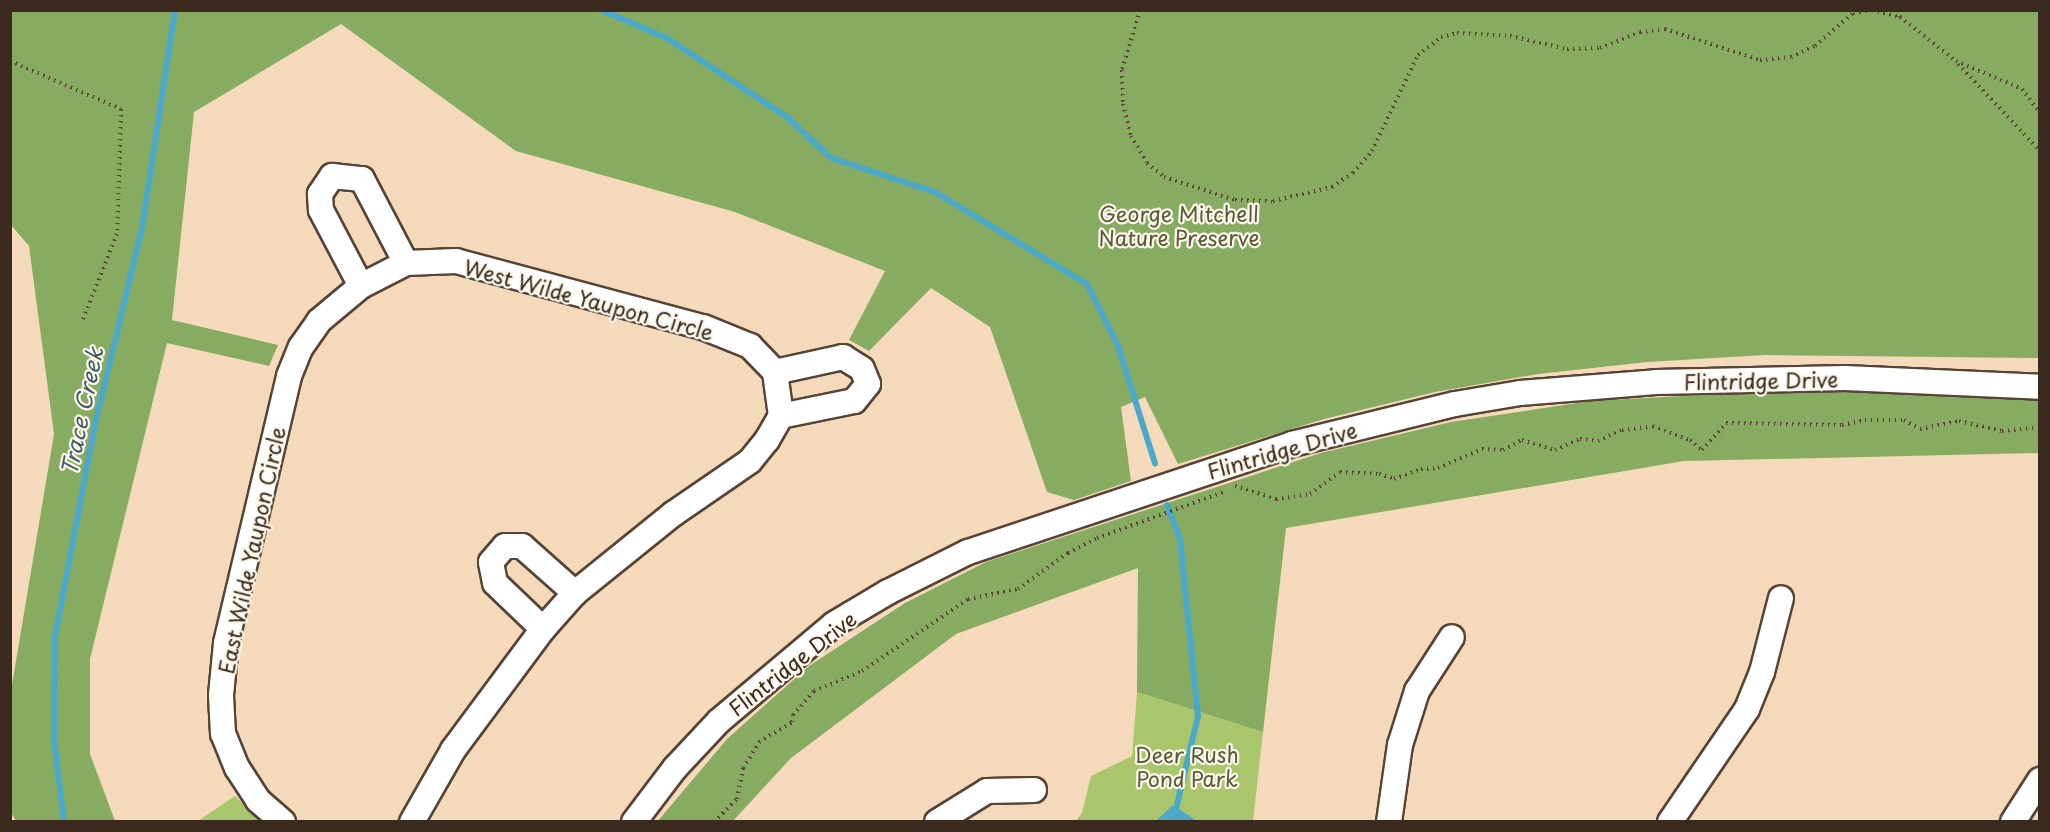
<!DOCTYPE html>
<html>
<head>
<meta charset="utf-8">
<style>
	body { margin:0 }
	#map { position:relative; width:2050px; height:832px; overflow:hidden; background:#f4d9bb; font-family:"Playpen Sans",sans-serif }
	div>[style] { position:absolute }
	.green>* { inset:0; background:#aac66c }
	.forest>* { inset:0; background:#87ab60 }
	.water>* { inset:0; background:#4ba8c9 }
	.stream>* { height:6px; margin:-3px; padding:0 3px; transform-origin:3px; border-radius:3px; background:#4ba8c9 }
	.path>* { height:4px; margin-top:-2px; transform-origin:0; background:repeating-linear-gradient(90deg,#574436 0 1.5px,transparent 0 6px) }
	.roads { filter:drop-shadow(2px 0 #574436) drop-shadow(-2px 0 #574436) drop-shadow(0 2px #574436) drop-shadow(0 -2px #574436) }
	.minor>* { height:24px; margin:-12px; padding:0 12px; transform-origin:12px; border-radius:12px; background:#fff }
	span { translate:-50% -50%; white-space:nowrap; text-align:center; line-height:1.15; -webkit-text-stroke:4.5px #fbf7ec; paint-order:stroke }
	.park-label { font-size:21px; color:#5c5935 }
	.street-label { font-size:21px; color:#3b2a1e }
	.water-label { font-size:22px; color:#415c62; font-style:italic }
	.frame { position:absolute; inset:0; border:12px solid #3b2a1e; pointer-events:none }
</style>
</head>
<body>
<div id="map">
	<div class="green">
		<div style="clip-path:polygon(1137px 692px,1263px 732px,1253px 821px,1075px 822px,1082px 813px,1091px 776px,1132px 756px)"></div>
		<div style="clip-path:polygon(235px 796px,260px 821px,198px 821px)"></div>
	</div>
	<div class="forest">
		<div style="clip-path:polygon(11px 10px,2039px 11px,2039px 358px,1765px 355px,1647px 362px,1538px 374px,1435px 392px,1324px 419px,1178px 464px,1145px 397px,1121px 407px,1131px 481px,1074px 500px,1047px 492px,990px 327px,931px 288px,869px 351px,849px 340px,885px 271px,735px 212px,516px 151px,341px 24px,194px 112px,172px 320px,278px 345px,269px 366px,167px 343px,90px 659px,90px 754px,115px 821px,16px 821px,10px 811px,11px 691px,54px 434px,29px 246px,11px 225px)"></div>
		<div style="clip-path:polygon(1832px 388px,2039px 398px,2039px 453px,1684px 461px,1286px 528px,1263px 732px,1137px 692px,1138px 568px,956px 634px,791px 758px,733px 821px,657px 822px,727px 739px,809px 666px,905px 603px,986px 562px,1321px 453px,1451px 422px,1591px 401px)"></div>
	</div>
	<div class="water">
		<div style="clip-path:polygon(1173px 805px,1197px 821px,1156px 821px)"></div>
	</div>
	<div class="stream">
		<div style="left:601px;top:10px;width:72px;rotate:23deg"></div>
		<div style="left:667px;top:38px;width:144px;rotate:33.4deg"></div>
		<div style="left:787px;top:117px;width:60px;rotate:43deg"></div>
		<div style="left:831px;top:158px;width:109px;rotate:18.1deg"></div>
		<div style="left:935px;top:192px;width:178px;rotate:31.2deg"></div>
		<div style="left:1087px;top:284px;width:69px;rotate:63.4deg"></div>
		<div style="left:1118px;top:346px;width:123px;rotate:72.5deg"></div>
		<div style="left:1167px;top:505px;width:36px;rotate:69deg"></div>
		<div style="left:1180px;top:539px;width:178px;rotate:84.2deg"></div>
		<div style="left:1198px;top:716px;width:109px;rotate:103.3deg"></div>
		<div style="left:64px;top:822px;width:84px;rotate:-96.9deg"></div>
		<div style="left:54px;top:739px;width:103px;rotate:-89.4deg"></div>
		<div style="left:55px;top:636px;width:216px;rotate:-79.3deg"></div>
		<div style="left:95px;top:424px;width:202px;rotate:-76.5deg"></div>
		<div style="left:142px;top:228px;width:220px;rotate:-81.4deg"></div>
	</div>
	<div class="path">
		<div style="left:1140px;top:10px;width:63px;rotate:106.7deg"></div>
		<div style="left:1122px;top:70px;width:34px;rotate:88deg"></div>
		<div style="left:1123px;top:104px;width:33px;rotate:76deg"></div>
		<div style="left:1131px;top:136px;width:31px;rotate:59deg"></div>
		<div style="left:1147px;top:163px;width:22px;rotate:39deg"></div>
		<div style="left:1164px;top:177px;width:75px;rotate:17.9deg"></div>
		<div style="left:1235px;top:200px;width:38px;rotate:2deg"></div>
		<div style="left:1273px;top:201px;width:61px;rotate:-13.3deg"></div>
		<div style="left:1332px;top:187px;width:25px;rotate:-34deg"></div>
		<div style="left:1353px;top:173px;width:29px;rotate:-49deg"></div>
		<div style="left:1372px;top:151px;width:106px;rotate:-64.4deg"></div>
		<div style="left:1418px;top:55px;width:29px;rotate:-38deg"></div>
		<div style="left:1441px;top:37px;width:16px;rotate:-14deg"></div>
		<div style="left:1457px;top:33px;width:53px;rotate:3.2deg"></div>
		<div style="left:1510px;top:36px;width:58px;rotate:12.8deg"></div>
		<div style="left:1567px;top:49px;width:33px;rotate:-2deg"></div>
		<div style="left:1600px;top:48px;width:43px;rotate:-21.8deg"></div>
		<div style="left:1640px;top:32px;width:25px;rotate:-7deg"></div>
		<div style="left:1665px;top:29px;width:100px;rotate:18.1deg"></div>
		<div style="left:1760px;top:60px;width:31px;rotate:-6deg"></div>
		<div style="left:1791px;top:57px;width:26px;rotate:-25deg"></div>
		<div style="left:1815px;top:46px;width:50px;rotate:-41deg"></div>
		<div style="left:1853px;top:13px;width:17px;rotate:-10deg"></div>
		<div style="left:1872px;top:10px;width:29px;rotate:14deg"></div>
		<div style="left:1900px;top:17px;width:8px;rotate:-113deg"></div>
		<div style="left:1900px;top:17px;width:71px;rotate:38.2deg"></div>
		<div style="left:1956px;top:61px;width:72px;rotate:23deg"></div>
		<div style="left:2022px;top:89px;width:30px;rotate:53deg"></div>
		<div style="left:10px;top:61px;width:121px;rotate:23.4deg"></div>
		<div style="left:121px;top:109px;width:125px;rotate:91.8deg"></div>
		<div style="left:117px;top:234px;width:92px;rotate:111.8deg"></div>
		<div style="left:1958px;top:64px;width:120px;rotate:46.7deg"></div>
		<div style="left:1235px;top:486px;width:43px;rotate:17.6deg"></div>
		<div style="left:1276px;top:499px;width:34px;rotate:-8deg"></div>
		<div style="left:1310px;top:494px;width:37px;rotate:-36deg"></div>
		<div style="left:1340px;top:472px;width:39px;rotate:3deg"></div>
		<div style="left:1379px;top:474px;width:16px;rotate:18deg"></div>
		<div style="left:1394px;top:479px;width:29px;rotate:-20deg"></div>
		<div style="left:1421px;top:469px;width:17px;rotate:-3deg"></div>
		<div style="left:1438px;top:468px;width:48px;rotate:-23.4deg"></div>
		<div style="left:1482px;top:449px;width:21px;rotate:3deg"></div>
		<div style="left:1503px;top:450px;width:21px;rotate:-28deg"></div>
		<div style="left:1522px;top:440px;width:34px;rotate:17deg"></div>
		<div style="left:1555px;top:450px;width:27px;rotate:-24deg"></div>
		<div style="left:1580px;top:439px;width:18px;rotate:6deg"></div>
		<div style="left:1598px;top:441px;width:26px;rotate:-25deg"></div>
		<div style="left:1622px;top:430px;width:31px;rotate:-7deg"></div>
		<div style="left:1653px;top:426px;width:40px;rotate:21deg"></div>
		<div style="left:1690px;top:440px;width:16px;rotate:40deg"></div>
		<div style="left:1702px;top:450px;width:36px;rotate:-48deg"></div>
		<div style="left:1726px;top:423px;width:116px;rotate:1deg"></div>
		<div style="left:1842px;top:425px;width:24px;rotate:-12deg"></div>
		<div style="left:1865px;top:420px;width:39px"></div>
		<div style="left:1904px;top:420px;width:18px;rotate:29deg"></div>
		<div style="left:1920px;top:429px;width:40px;rotate:-12deg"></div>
		<div style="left:1959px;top:421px;width:44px;rotate:13.1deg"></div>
		<div style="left:2002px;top:431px;width:38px;rotate:-6deg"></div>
		<div style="left:714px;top:822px;width:33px;rotate:-45deg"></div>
		<div style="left:737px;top:799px;width:32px;rotate:-79deg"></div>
		<div style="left:743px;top:768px;width:31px;rotate:-58deg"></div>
		<div style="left:759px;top:742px;width:39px;rotate:-31deg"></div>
		<div style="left:792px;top:722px;width:7px;rotate:-82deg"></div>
		<div style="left:793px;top:715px;width:32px;rotate:-49deg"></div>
		<div style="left:814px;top:691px;width:52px;rotate:-22.6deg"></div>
		<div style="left:862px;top:671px;width:128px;rotate:-34.2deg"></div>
		<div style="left:968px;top:599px;width:51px;rotate:-11.3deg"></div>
		<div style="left:1018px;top:589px;width:62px;rotate:-35.8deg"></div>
		<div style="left:1068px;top:553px;width:33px;rotate:-27deg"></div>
		<div style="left:1097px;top:538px;width:137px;rotate:-20deg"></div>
	</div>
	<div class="roads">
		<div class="minor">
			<div style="left:361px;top:286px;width:86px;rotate:-117.8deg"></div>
			<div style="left:321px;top:210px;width:16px;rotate:-94deg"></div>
			<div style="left:320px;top:194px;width:22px;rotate:-56deg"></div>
			<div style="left:332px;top:176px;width:30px;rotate:6deg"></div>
			<div style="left:362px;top:179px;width:95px;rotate:62.4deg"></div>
			<div style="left:775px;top:372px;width:70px;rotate:-12.4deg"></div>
			<div style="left:843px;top:357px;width:22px;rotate:32deg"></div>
			<div style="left:862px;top:369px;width:16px;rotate:68deg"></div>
			<div style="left:868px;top:384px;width:22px;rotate:129deg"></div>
			<div style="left:854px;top:401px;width:75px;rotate:168.4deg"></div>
			<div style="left:543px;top:629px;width:66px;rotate:-136.2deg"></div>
			<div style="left:495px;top:583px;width:21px;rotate:-101deg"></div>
			<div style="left:491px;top:562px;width:21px;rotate:-49deg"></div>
			<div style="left:505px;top:546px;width:17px"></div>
			<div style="left:522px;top:546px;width:71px;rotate:41.6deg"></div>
			<div style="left:283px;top:822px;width:33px;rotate:-139deg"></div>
			<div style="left:258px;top:800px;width:38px;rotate:-123deg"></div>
			<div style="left:237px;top:768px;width:37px;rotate:-112deg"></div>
			<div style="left:223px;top:734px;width:39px;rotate:-93deg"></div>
			<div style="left:221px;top:695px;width:52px;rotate:-84.5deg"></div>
			<div style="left:226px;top:643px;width:274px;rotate:-76.7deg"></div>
			<div style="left:289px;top:376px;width:31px;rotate:-68deg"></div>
			<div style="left:301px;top:347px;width:32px;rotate:-55deg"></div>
			<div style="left:319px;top:321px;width:55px;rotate:-39.8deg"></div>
			<div style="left:361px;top:286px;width:51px;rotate:-27.1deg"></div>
			<div style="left:406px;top:263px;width:50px;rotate:-2.3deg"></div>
			<div style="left:456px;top:261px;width:256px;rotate:15deg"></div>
			<div style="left:703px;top:327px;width:51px;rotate:22deg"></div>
			<div style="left:750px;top:346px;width:36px;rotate:46deg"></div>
			<div style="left:412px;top:822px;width:83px;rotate:-60.3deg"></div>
			<div style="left:453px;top:750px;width:151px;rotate:-53.4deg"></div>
			<div style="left:543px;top:629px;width:48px;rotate:-48.4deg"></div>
			<div style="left:575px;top:593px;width:126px;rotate:-38.9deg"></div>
			<div style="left:673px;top:514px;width:93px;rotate:-34.5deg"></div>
			<div style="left:750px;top:461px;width:27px;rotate:-51deg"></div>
			<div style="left:767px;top:440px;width:28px;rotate:-60deg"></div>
			<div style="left:781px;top:416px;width:44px;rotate:-97.8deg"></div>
			<div style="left:634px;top:822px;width:68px;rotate:-52.8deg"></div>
			<div style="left:675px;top:768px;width:64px;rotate:-46.9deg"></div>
			<div style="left:719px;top:721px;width:150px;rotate:-40.1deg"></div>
			<div style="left:834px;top:624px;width:63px;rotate:-30.7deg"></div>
			<div style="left:888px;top:592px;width:89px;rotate:-26.6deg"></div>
			<div style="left:968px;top:552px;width:342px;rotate:-18.4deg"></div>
			<div style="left:1292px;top:444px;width:168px;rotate:-13.8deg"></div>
			<div style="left:1455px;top:404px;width:66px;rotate:-9.6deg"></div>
			<div style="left:1520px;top:393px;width:136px;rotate:-4.6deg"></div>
			<div style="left:1656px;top:382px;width:189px;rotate:-1.2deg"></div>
			<div style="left:1845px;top:378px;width:195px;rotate:2.6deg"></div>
			<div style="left:937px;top:822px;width:59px;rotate:-31.8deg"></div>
			<div style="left:987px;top:791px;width:47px;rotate:-1.2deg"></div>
			<div style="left:1389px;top:822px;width:78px;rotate:-81.9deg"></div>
			<div style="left:1400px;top:745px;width:57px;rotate:-72.5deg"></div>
			<div style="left:1417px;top:691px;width:64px;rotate:-57.1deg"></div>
			<div style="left:1670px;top:822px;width:137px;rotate:-55.7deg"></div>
			<div style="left:1747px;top:709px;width:40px;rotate:-68deg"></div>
			<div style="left:1762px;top:672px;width:76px;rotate:-75.6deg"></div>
			<div style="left:2013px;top:822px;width:50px;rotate:-57.3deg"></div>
		</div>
	</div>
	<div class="park-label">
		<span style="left:1179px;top:225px">George Mitchell<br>Nature Preserve</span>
		<span style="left:1187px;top:766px">Deer Rush<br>Pond Park</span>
	</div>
	<div class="street-label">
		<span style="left:589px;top:299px;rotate:15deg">West Wilde Yaupon Circle</span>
		<span style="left:1761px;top:380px;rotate:-1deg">Flintridge Drive</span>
		<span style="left:1282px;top:450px;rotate:-16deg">Flintridge Drive</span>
		<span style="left:251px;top:550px;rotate:-78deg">East Wilde Yaupon Circle</span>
		<span style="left:792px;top:663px;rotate:-38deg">Flintridge Drive</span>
	</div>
	<div class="water-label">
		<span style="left:81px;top:411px;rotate:-78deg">Trace Creek</span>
	</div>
	<div class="frame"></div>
</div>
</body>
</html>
